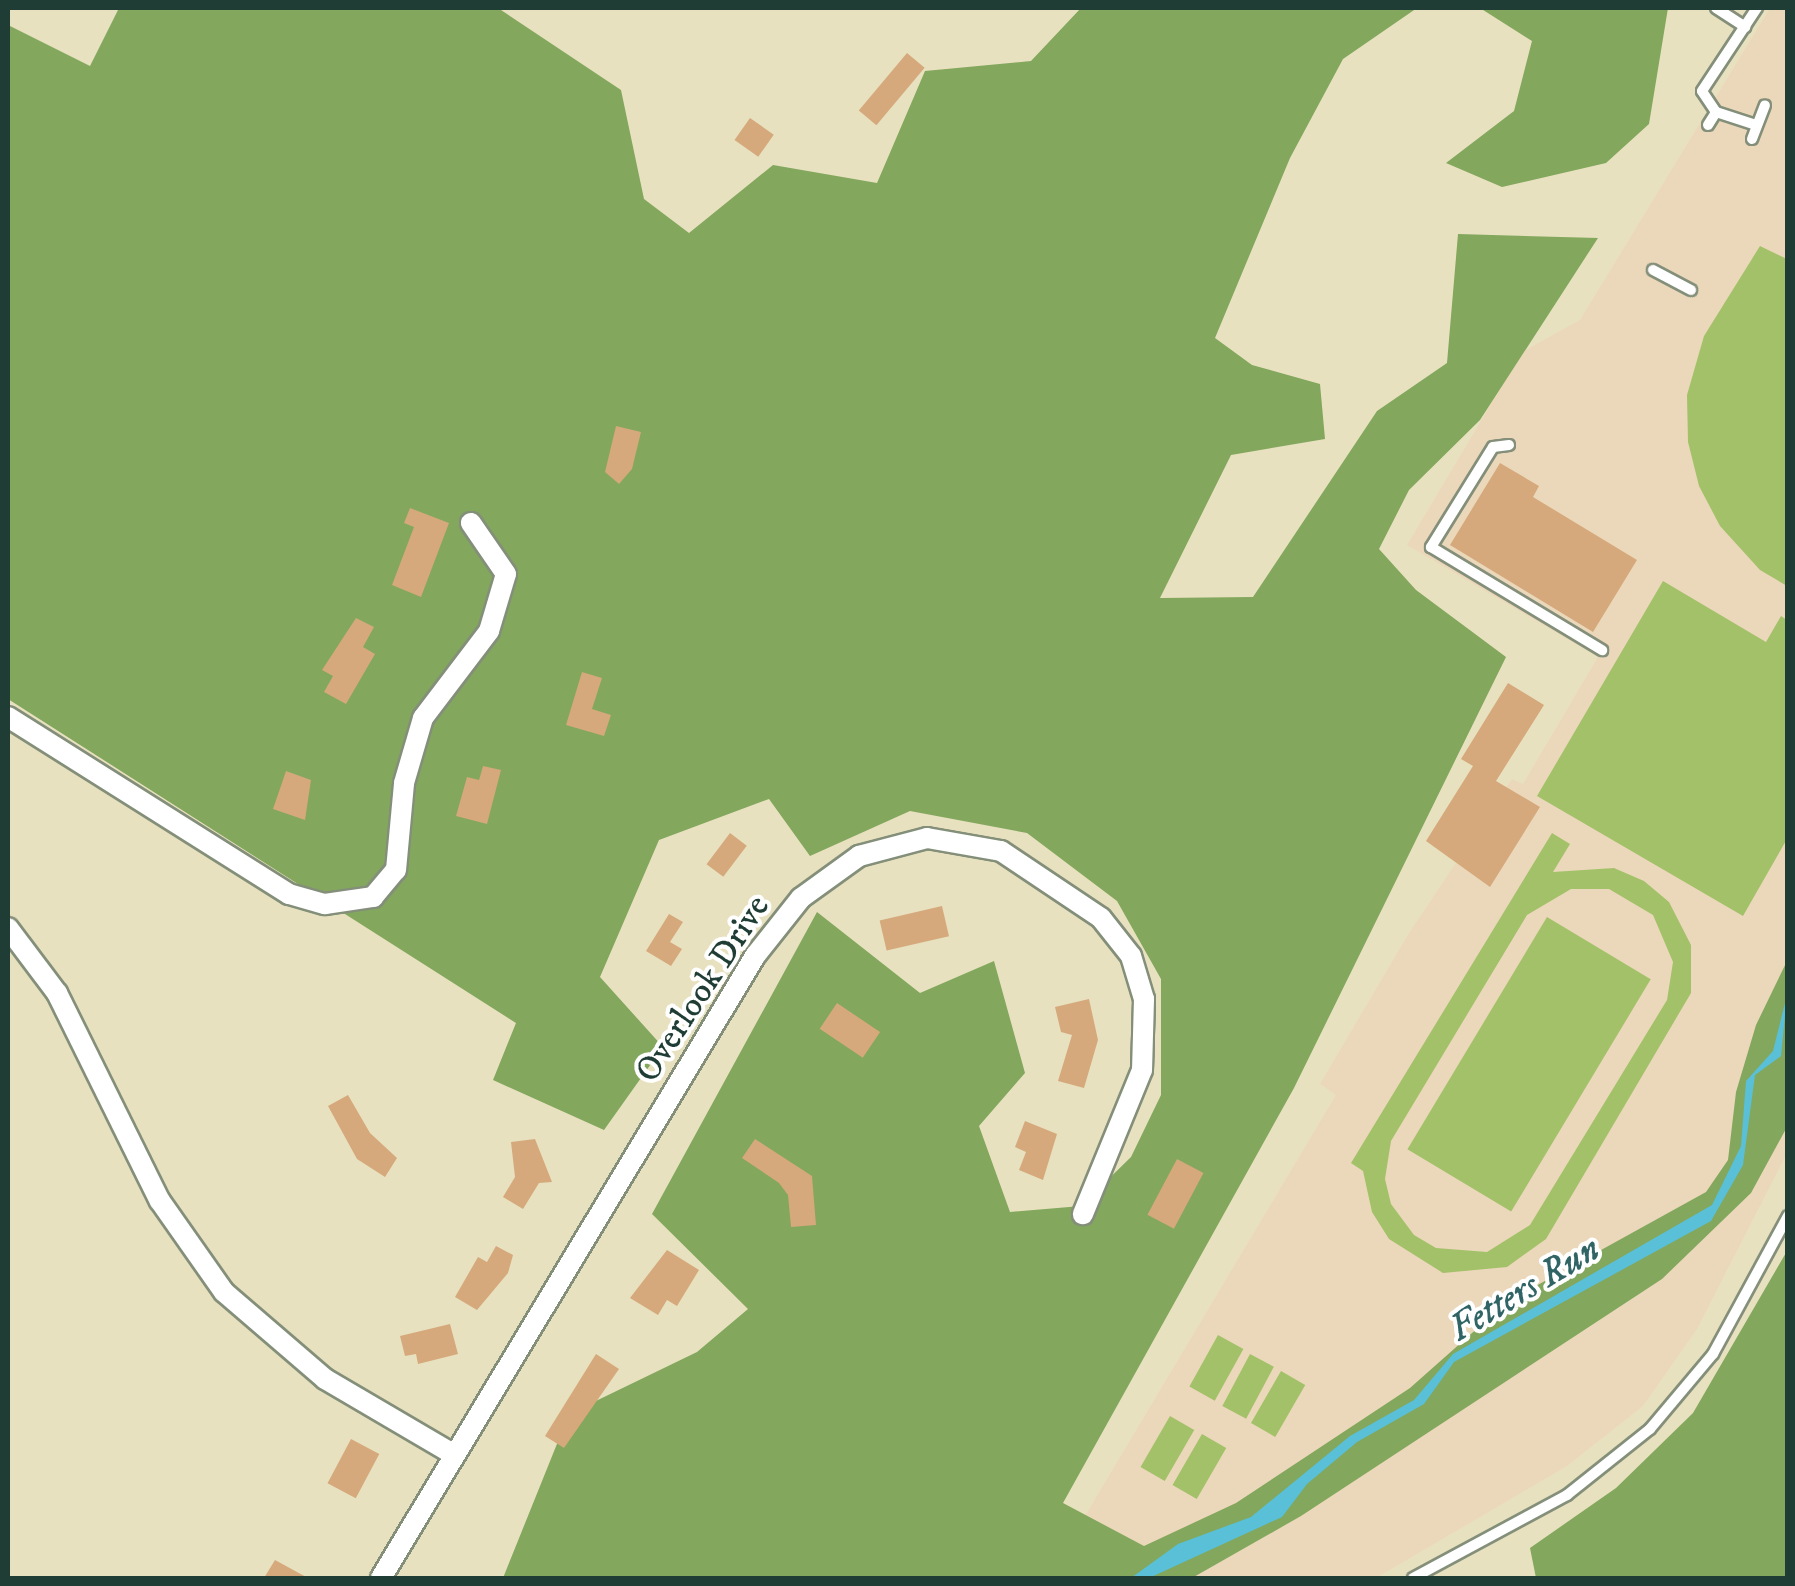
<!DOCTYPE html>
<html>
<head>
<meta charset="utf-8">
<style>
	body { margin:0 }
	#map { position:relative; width:1795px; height:1586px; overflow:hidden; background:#e8e1bf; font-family:"IM FELL DW Pica",serif }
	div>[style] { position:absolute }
	.built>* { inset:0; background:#ebd8ba }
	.green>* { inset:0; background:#a3c169; transform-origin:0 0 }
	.forest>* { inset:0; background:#82a75d }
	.water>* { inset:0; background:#59c0d7 }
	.building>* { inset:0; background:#d5a97b; transform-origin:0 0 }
	.roads { filter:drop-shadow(2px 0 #848f7a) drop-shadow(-2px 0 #848f7a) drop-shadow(0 2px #848f7a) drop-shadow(0 -2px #848f7a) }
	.service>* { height:10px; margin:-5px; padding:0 5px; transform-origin:5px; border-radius:5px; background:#fff }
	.minor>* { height:20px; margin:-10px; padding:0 10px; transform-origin:10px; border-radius:10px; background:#fff }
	span { translate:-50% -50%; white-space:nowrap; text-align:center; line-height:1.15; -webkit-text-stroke:8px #fff; paint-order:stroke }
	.street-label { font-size:35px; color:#1f3d34 }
	.water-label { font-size:38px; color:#306465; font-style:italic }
	.frame { position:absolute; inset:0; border:10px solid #1f3d34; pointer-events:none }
</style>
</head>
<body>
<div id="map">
	<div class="built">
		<div style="clip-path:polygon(1770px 8px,1787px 8px,1787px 1153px,1697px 1329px,1643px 1406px,1567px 1466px,1376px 1578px,1048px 1578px,1336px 1095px,1320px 1084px,1409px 933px,1512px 779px,1523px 784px,1598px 657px,1407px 545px,1522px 352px,1580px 320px)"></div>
	</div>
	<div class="green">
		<div style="clip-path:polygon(1760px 246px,1787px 259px,1787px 586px,1760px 570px,1720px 526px,1699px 486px,1688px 442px,1687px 395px,1704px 336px)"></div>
		<div style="clip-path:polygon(1663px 581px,1766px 642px,1781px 616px,1787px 620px,1787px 839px,1743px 916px,1537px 796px)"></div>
		<div style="clip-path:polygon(evenodd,1552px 833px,1570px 844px,1553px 872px,1614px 868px,1644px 881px,1669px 902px,1691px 945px,1691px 993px,1546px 1239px,1507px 1267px,1443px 1273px,1389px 1239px,1372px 1212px,1363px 1171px,1351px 1163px,1552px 833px,1571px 889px,1609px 889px,1653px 915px,1673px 962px,1667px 1000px,1530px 1225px,1487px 1252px,1436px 1248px,1414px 1235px,1391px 1204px,1385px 1179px,1391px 1141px,1527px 915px,1571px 889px)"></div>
		<div style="left:1547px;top:917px;width:121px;height:271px;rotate:31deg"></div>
		<div style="left:1218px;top:1335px;width:29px;height:59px;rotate:29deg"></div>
		<div style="left:1250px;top:1354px;width:27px;height:59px;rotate:28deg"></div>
		<div style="left:1281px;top:1371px;width:28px;height:60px;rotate:30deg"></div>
		<div style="left:1170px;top:1416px;width:28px;height:59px;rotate:30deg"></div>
		<div style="left:1202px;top:1434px;width:28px;height:59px;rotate:30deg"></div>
	</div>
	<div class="forest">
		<div style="clip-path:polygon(119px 8px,498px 8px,621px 90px,644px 199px,689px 233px,773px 165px,877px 183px,925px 71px,1031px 61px,1081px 8px,1417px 8px,1343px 59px,1290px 158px,1215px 338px,1252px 365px,1320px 384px,1325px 439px,1231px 455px,1160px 598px,1253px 597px,1377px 411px,1447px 363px,1458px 234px,1598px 238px,1480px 420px,1409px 490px,1379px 549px,1416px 590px,1506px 657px,1294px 1088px,1063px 1503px,1144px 1546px,1236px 1503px,1410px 1388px,1507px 1302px,1706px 1192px,1728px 1160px,1736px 1092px,1756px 1025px,1787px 961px,1787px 1127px,1751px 1193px,1662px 1279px,1301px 1516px,1192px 1578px,503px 1578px,569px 1414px,697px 1352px,748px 1309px,652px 1214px,817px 912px,920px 993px,994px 961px,1025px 1073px,979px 1126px,1010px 1212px,1081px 1206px,1131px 1157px,1161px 1095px,1161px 979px,1117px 901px,1027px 833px,910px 811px,810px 856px,769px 799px,659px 840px,600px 977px,663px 1047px,604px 1130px,493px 1080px,516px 1023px,8px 699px,8px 25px,90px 66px)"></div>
		<div style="clip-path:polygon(1480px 8px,1668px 8px,1649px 124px,1606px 163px,1502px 187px,1446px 163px,1514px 111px,1532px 41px)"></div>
		<div style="clip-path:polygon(1787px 1251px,1787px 1578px,1536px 1578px,1530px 1548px,1616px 1488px,1693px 1413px)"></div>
	</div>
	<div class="water">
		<div style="clip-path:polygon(1787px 995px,1781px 1056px,1755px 1075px,1743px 1165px,1711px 1221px,1454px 1362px,1424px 1404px,1357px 1442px,1307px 1484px,1282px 1517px,1149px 1578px,1131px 1578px,1178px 1544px,1251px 1517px,1350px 1436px,1414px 1400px,1453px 1354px,1712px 1205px,1741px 1146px,1746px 1081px,1773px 1051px)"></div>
	</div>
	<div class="building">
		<div style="left:907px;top:53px;width:23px;height:75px;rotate:40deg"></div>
		<div style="left:750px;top:118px;width:29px;height:27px;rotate:35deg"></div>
		<div style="clip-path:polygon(616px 426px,641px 432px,632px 469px,619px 484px,605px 472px)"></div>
		<div style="clip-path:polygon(1500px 463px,1539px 486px,1533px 497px,1637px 560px,1593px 632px,1450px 545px)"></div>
		<div style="clip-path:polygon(410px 508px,449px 523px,421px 597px,392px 585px,414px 527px,404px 523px)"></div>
		<div style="clip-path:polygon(356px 618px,374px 627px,363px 647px,375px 654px,346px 704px,324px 692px,333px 676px,322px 670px)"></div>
		<div style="clip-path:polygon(582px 672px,602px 678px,592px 709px,611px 715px,604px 736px,566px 725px)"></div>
		<div style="clip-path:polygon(1508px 683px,1544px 705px,1496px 781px,1540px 807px,1490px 887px,1426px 841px,1473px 766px,1461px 759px)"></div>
		<div style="clip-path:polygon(483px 766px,501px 770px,487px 824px,456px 816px,467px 777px,479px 780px)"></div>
		<div style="clip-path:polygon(286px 771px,311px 780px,305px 820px,273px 809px)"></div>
		<div style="left:730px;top:833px;width:21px;height:39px;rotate:37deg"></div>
		<div style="left:942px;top:906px;width:31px;height:64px;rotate:77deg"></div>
		<div style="clip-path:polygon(669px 914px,683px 922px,670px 942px,682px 949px,671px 966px,646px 951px)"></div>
		<div style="clip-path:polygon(1089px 999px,1098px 1040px,1084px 1088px,1058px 1081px,1072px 1035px,1061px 1032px,1055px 1007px)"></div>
		<div style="left:837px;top:1003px;width:52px;height:31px;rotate:34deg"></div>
		<div style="clip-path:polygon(348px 1095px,370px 1133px,397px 1158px,385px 1177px,357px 1159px,328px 1106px)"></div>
		<div style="clip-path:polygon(1025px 1121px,1057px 1134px,1043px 1180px,1019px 1170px,1026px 1152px,1015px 1147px)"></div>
		<div style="clip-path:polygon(535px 1139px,552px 1182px,539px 1183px,523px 1209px,503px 1197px,515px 1177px,511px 1142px)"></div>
		<div style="clip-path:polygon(755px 1139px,812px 1176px,816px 1225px,791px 1227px,788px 1195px,779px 1183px,742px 1158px)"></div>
		<div style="left:1177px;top:1159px;width:30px;height:63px;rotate:28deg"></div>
		<div style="clip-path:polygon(496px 1246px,513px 1255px,508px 1273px,477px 1310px,455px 1297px,478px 1257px,487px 1262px)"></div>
		<div style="clip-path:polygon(667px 1250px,699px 1270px,677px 1306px,667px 1300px,658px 1315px,630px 1298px)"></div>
		<div style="clip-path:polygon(450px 1324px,458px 1354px,418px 1364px,416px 1354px,405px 1356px,400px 1336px)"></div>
		<div style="clip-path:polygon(596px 1354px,619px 1369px,564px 1448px,545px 1436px)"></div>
		<div style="left:351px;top:1439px;width:32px;height:50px;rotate:28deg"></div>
		<div style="clip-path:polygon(275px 1560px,308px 1578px,264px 1578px)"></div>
	</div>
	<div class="roads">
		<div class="service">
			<div style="left:1716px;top:8px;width:35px;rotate:33deg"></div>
			<div style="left:1708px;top:125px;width:15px;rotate:-58deg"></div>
			<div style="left:1756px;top:125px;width:42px;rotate:-162deg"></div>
			<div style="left:1716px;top:112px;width:25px;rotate:-124deg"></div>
			<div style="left:1702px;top:91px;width:100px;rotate:-56.5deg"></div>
			<div style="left:1752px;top:139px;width:36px;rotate:-69deg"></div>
			<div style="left:1653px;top:270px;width:43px;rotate:27.8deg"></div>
			<div style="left:1509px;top:445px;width:16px;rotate:173deg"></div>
			<div style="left:1493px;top:447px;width:118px;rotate:121.8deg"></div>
			<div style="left:1431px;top:547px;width:200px;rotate:31.1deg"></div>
			<div style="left:1413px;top:1578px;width:175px;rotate:-28.3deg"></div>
			<div style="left:1567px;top:1495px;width:106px;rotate:-38.5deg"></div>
			<div style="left:1650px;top:1429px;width:98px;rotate:-50deg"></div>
			<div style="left:1713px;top:1354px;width:157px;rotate:-61.5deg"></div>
		</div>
		<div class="minor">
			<div style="left:8px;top:717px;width:332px;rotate:32.2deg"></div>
			<div style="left:289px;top:894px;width:37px;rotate:16deg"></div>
			<div style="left:325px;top:904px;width:49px;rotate:-8.3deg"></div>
			<div style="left:373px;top:897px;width:35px;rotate:-50deg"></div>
			<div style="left:396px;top:870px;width:87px;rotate:-84.7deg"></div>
			<div style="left:404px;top:783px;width:68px;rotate:-73.7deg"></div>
			<div style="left:423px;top:718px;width:109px;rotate:-52.8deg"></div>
			<div style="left:489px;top:631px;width:59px;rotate:-73.4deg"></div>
			<div style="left:506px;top:574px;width:62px;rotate:-124.5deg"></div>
			<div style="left:8px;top:928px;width:81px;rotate:53deg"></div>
			<div style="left:57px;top:993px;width:232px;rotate:63.7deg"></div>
			<div style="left:160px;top:1201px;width:111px;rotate:54.9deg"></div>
			<div style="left:224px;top:1292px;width:133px;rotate:40.7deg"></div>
			<div style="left:325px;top:1379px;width:148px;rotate:30.4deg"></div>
			<div style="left:381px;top:1578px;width:726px;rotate:-58.98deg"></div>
			<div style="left:755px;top:956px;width:74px;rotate:-51.6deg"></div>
			<div style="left:801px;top:898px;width:72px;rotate:-35.9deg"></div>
			<div style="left:859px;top:856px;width:70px;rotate:-14.8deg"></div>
			<div style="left:927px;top:838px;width:75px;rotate:10deg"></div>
			<div style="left:1001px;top:851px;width:120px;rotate:33.8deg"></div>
			<div style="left:1101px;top:918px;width:48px;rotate:51.7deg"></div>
			<div style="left:1131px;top:956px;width:45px;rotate:73.2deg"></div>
			<div style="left:1144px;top:999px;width:71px;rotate:91.6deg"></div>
			<div style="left:1142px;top:1070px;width:156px;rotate:112.3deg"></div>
		</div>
	</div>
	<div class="street-label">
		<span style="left:703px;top:989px;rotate:-57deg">Overlook Drive</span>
	</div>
	<div class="water-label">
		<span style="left:1525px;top:1290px;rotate:-31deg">Fetters Run</span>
	</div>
	<div class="frame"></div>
</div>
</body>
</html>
